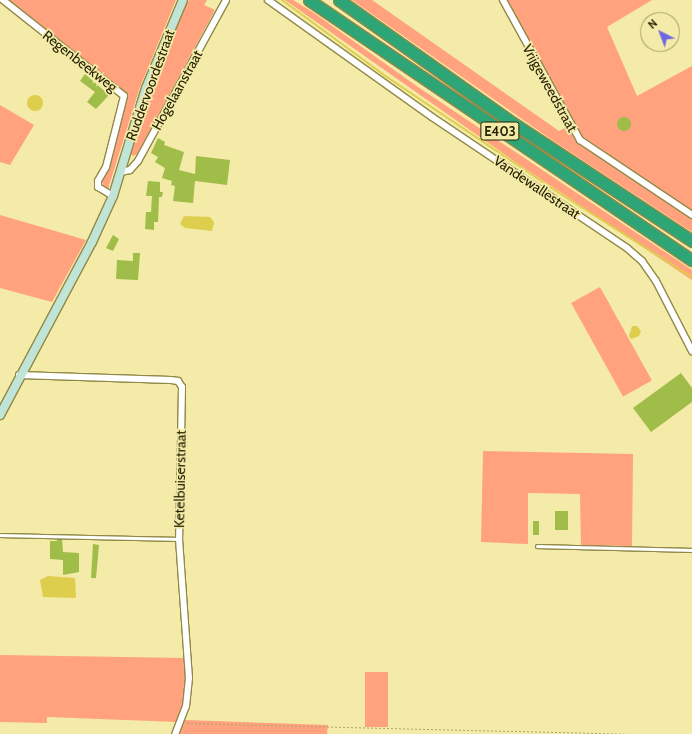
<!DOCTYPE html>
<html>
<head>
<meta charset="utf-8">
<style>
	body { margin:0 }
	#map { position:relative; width:692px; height:734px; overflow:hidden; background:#f3eba7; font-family:Cabin,sans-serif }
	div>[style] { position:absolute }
	.green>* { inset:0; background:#ffa27d; transform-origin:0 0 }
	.water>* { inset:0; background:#dece4d }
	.round { border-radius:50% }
	.stream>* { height:2px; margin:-1px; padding:0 1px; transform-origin:1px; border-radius:1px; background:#dece4d }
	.building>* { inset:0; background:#9fbd48; transform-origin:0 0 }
	.path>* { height:1px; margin-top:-0.5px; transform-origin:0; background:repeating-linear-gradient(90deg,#aaa46e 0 2px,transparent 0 4px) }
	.roads { filter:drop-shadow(1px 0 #918947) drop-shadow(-1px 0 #918947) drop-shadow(0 1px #918947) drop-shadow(0 -1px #918947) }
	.lane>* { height:3px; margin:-1.5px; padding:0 1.5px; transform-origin:1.5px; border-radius:1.5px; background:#fff }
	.street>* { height:6px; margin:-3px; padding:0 3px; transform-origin:3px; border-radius:3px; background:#fff }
	.secondary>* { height:8px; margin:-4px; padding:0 4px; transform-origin:4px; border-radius:4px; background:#c0e4d6 }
	.highway>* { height:11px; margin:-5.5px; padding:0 5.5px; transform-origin:5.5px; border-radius:5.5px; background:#2ea577 }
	span { translate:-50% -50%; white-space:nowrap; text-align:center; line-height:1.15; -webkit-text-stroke:3.5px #f3eba7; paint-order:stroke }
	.shield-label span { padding:1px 3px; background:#f3eba7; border:1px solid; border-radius:3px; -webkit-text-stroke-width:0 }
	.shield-label { font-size:13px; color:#252206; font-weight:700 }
	.street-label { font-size:14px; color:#252206 }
	.north { position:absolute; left:640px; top:12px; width:40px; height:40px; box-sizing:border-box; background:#f3eba7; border:1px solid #a19b67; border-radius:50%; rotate:318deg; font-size:11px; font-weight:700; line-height:16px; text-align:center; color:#252206 }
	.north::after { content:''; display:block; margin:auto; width:14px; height:18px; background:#7067e2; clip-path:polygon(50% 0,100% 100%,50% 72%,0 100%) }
</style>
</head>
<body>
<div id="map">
	<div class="green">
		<div style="clip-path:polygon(7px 0,176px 0,140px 87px,108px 189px,103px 185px,102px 180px,126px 94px)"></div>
		<div style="clip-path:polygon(189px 0,207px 0,204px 5px,215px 10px,137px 154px,133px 156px,130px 153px,147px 96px,179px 17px)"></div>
		<div style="clip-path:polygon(285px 0,293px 0,314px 13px,418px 87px,692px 270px,692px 280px,518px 164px)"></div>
		<div style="clip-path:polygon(352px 0,372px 0,559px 131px,567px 127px,579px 144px,692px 218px,692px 232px,552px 140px)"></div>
		<div style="clip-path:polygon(506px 0,652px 0,607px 27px,637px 96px,692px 66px,692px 212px,578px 133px)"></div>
		<div style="clip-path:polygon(0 105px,34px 125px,10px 165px,0 162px)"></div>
		<div style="clip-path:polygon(0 215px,86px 240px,52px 302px,0 288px)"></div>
		<div style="left:600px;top:287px;width:107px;height:33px;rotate:61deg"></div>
		<div style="clip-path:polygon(483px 451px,633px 454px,632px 546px,581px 545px,580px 494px,528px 493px,528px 544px,481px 542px)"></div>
		<div style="clip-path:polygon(0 655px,186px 658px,187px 679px,183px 709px,178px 722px,47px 717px,47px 723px,0 722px)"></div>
		<div style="left:388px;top:672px;width:55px;height:23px;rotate:90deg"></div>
		<div style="clip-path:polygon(185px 720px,328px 725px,327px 734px,179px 734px)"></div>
	</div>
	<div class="water">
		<div class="round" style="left:27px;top:95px;width:16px;height:16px"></div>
		<div style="clip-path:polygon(184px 216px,210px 217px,214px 222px,212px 231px,185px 228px,180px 224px)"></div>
		<div style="clip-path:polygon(632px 326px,637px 326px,641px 331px,639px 336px,631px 339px,629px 336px)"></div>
		<div style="clip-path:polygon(48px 576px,75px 578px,76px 598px,43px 597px,40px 580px)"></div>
	</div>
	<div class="stream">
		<div style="left:282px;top:0;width:130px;rotate:36.3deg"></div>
		<div style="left:387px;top:77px;width:207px;rotate:34deg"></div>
		<div style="left:559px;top:193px;width:157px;rotate:32.3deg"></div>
	</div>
	<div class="building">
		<div style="clip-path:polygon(85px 74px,109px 95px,96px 109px,87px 102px,95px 92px,80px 81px)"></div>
		<div class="round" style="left:617px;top:117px;width:14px;height:14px"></div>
		<div style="clip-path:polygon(158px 138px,165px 142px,164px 145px,184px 152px,179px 170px,195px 174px,196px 156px,230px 160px,227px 185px,195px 181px,193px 203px,173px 201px,175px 186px,171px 185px,172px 181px,162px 178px,165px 168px,155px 162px,158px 157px,151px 153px)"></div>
		<div style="clip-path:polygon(148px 181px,160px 182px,160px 192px,163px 192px,162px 197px,159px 197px,158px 222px,154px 222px,154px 230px,145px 229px,146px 212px,151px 212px,152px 196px,146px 196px)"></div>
		<div style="clip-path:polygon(113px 235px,119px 239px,113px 251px,106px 248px)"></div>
		<div style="clip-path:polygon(133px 253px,140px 253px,138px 280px,116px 279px,117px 260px,133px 261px)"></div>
		<div style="clip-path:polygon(681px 373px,692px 388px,692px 402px,651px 432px,633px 408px)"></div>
		<div style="left:555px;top:511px;width:13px;height:19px"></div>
		<div style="left:533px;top:521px;width:6px;height:14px"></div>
		<div style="clip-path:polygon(57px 539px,62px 539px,63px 552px,79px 553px,79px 572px,63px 575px,63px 560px,50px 559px,50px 541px,57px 541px)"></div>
		<div style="clip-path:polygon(93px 544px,99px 545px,96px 578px,91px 578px)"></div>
	</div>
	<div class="path">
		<div style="left:187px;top:723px;width:439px;rotate:1.4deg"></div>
	</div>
	<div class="roads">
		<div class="lane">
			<div style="left:0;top:535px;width:179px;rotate:1.3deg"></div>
			<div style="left:537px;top:546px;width:155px;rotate:1.5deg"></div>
		</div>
		<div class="street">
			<div style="left:3px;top:0;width:154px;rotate:38.4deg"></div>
			<div style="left:124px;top:96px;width:73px;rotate:104.2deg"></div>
			<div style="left:106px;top:167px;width:16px;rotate:120deg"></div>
			<div style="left:98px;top:181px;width:6px;rotate:90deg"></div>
			<div style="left:98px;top:187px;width:17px;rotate:31deg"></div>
			<div style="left:268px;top:0;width:201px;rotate:35.5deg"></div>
			<div style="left:432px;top:117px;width:235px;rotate:33.9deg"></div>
			<div style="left:627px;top:248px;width:20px;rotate:41deg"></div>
			<div style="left:642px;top:261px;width:24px;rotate:55deg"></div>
			<div style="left:656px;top:281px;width:79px;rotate:62.8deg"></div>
			<div style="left:503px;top:0;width:160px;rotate:61.2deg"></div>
			<div style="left:580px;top:140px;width:135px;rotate:33.8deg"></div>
			<div style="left:121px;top:172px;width:9px;rotate:-13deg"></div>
			<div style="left:130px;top:170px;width:12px;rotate:-48deg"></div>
			<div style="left:138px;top:161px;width:183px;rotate:-61.3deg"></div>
			<div style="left:19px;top:375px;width:152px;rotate:1.9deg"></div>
			<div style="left:171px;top:380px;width:7px;rotate:8deg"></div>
			<div style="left:178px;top:381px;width:7px;rotate:56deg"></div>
			<div style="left:182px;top:387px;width:152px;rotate:91.1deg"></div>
			<div style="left:179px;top:539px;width:139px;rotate:85.9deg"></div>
			<div style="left:189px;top:678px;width:28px;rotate:96deg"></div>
			<div style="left:186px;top:706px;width:30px;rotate:111deg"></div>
		</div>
		<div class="secondary">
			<div style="left:0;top:415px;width:196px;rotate:-62deg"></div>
			<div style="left:92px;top:242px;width:51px;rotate:-65.5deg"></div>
			<div style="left:113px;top:196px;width:113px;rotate:-73deg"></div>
			<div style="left:146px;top:88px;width:95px;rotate:-67.2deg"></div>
		</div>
		<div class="highway">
			<div style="left:309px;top:0;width:463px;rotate:34.2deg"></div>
			<div style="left:339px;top:0;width:206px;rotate:35.3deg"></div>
			<div style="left:507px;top:119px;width:222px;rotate:33.4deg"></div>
		</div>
	</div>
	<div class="shield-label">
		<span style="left:500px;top:131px">E403</span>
	</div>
	<div class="street-label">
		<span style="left:80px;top:61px;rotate:38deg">Regenbeekweg</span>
		<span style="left:150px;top:85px;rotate:-70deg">Ruddervoordestraat</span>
		<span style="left:550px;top:88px;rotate:61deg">Vrijgeweedstraat</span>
		<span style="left:177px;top:90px;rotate:-61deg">Hogelaanstraat</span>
		<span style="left:537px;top:187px;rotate:34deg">Vandewallestraat</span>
		<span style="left:180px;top:479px;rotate:-89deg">Ketelbuiserstraat</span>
	</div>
	<div class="north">N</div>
</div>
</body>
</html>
